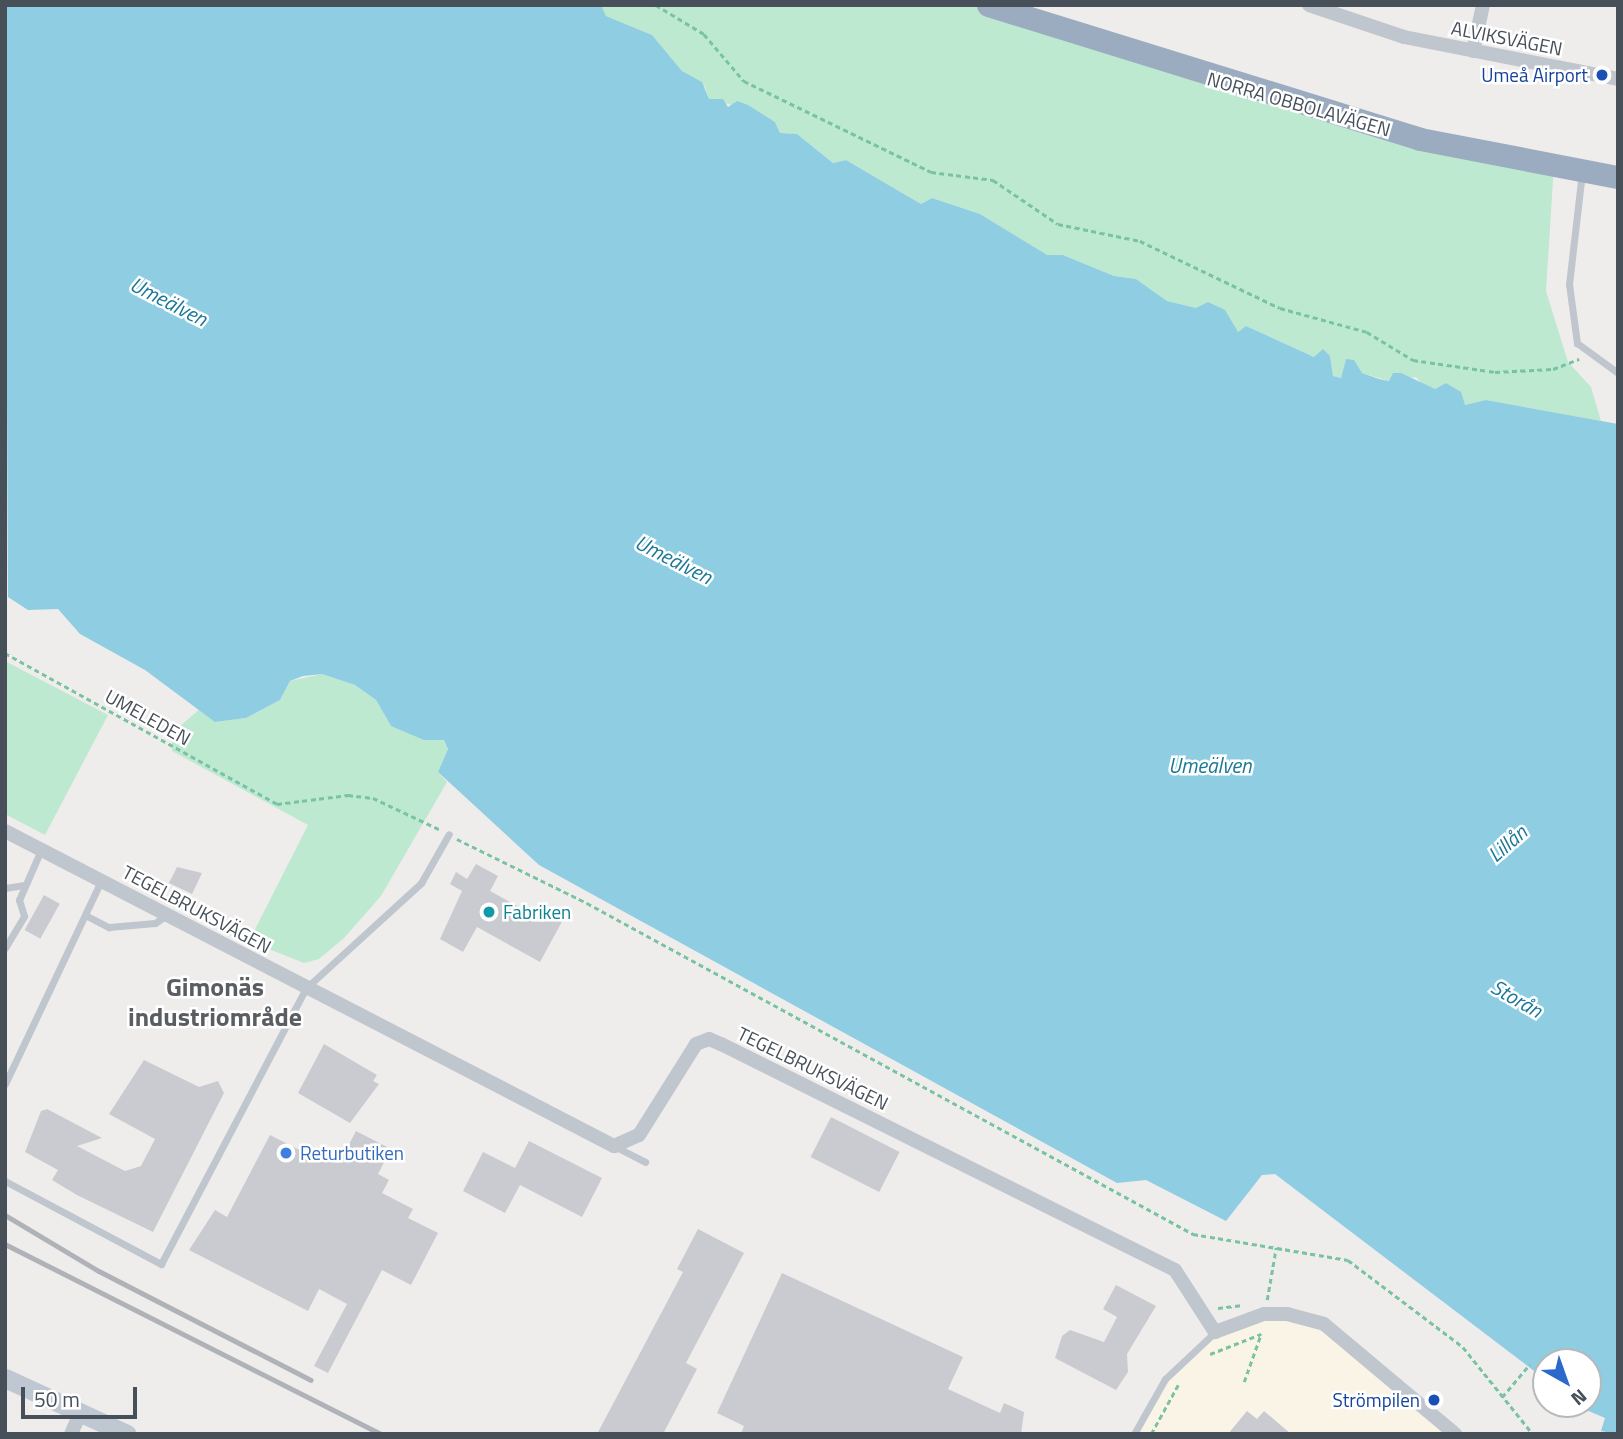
<!DOCTYPE html>
<html>
<head>
<meta charset="utf-8">
<style>
	body { margin:0 }
	#map { position:relative; width:1623px; height:1439px; overflow:hidden; background:#efecec; font-family:"Titillium Web",sans-serif }
	div>[style] { position:absolute }
	.commercial>* { inset:0; background:#f9f4e6 }
	.green>* { inset:0; background:#bee9d1 }
	.water>* { inset:0; background:#8fcde2 }
	.building>* { inset:0; background:#cacbd1; transform-origin:0 0 }
	.path>* { height:2.5px; margin-top:-1.25px; transform-origin:0; background:repeating-linear-gradient(90deg,#7ac3a2 0 5px,transparent 0 8.5px) }
	.service>* { height:7px; margin:-3.5px; padding:0 3.5px; transform-origin:3.5px; border-radius:3.5px; background:#bfc6cd }
	.minor>* { height:14px; margin:-7px; padding:0 7px; transform-origin:7px; border-radius:7px; background:#bfc6cd }
	.secondary>* { height:19px; margin:-9.5px; padding:0 9.5px; transform-origin:9.5px; border-radius:9.5px; background:#bfc7d2 }
	.trunk>* { height:23px; margin:-11.5px; padding:0 11.5px; transform-origin:11.5px; border-radius:11.5px; background:#9cacc0 }
	.rail>* { height:4.5px; margin:-2.25px; padding:0 2.25px; transform-origin:2.25px; border-radius:2.25px; background:#afb2b6 }
	.dots>* { width:19px; height:19px; translate:-50% -50%; box-sizing:border-box; border:4px solid #fff; border-radius:50% }
	span { translate:-50% -50%; white-space:nowrap; text-align:center; line-height:1.15; -webkit-text-stroke:5px #fff; paint-order:stroke }
	.street-label { font-size:19px; color:#474f58 }
	.transit-label { font-size:19px; color:#164399 }
	.right { translate:-100% -50%; text-align:right }
	.culture-label { font-size:19px; color:#0d838f }
	.left { translate:0 -50%; text-align:left }
	.shop-label { font-size:19px; color:#366cbe }
	.water-label { font-size:21px; color:#1a7897; font-style:italic }
	.district-label { font-size:26px; color:#5a5d61; font-weight:700 }
	.frame { position:absolute; inset:0; border:7px solid #474f58; pointer-events:none }
	.north { position:absolute; left:1532px; top:1348px; width:70px; height:70px; box-sizing:border-box; background:#fff; border:2px solid #b5b9bc; border-radius:50%; rotate:140deg; font-size:19px; font-weight:700; line-height:28px; text-align:center; color:#474f58 }
	.north::after { content:''; display:block; margin:auto; width:24px; height:32px; background:#2b6acb; clip-path:polygon(50% 0,100% 100%,50% 72%,0 100%) }
	.scale { position:absolute; left:21px; top:1387px; width:116px; height:32px; box-sizing:border-box; border:4px solid #474f58; border-top:0; padding-left:9px; font-size:21px; line-height:24px; white-space:nowrap; color:#474f58; -webkit-text-stroke:5px #fff; paint-order:stroke }
</style>
</head>
<body>
<div id="map">
	<div class="commercial">
		<div style="clip-path:polygon(1313px 1319px,1455px 1434px,1134px 1434px,1165px 1379px,1191px 1351px,1235px 1322px)"></div>
	</div>
	<div class="green">
		<div style="clip-path:polygon(601px 5px,988px 5px,1554px 165px,1546px 291px,1568px 362px,1591px 387px,1601px 421px,1486px 400px,1465px 405px,1446px 383px,1435px 389px,1425px 388px,1416px 377px,1389px 381px,1362px 373px,1346px 359px,1341px 378px,1333px 376px,1330px 356px,1314px 357px,1246px 326px,1238px 332px,1196px 308px,1167px 301px,1136px 279px,1114px 276px,1063px 255px,1047px 256px,980px 214px,932px 198px,921px 204px,846px 160px,833px 163px,797px 134px,780px 133px,775px 122px,756px 110px,709px 100px,705px 87px,682px 71px,652px 35px,606px 16px)"></div>
		<div style="clip-path:polygon(5px 661px,108px 715px,45px 835px,5px 814px)"></div>
		<div style="clip-path:polygon(322px 674px,355px 685px,376px 700px,391px 726px,444px 740px,448px 749px,438px 772px,447px 782px,381px 896px,344px 938px,319px 959px,304px 963px,249px 941px,308px 825px,172px 751px,172px 733px,201px 708px,215px 722px,246px 718px,280px 700px,290px 681px)"></div>
	</div>
	<div class="water">
		<div style="clip-path:polygon(5px 5px,601px 5px,606px 16px,652px 35px,682px 71px,702px 82px,709px 99px,723px 99px,728px 107px,737px 101px,748px 105px,775px 122px,780px 133px,797px 134px,833px 163px,846px 160px,921px 204px,932px 198px,980px 214px,1047px 255px,1063px 255px,1114px 276px,1136px 279px,1167px 301px,1196px 308px,1208px 302px,1225px 310px,1238px 332px,1246px 326px,1314px 357px,1323px 349px,1330px 356px,1333px 376px,1341px 378px,1346px 359px,1354px 360px,1362px 373px,1379px 379px,1389px 381px,1393px 373px,1401px 373px,1435px 389px,1446px 383px,1461px 392px,1465px 405px,1486px 400px,1618px 424px,1618px 1434px,1601px 1431px,1605px 1418px,1572px 1404px,1588px 1404px,1588px 1362px,1546px 1362px,1546px 1380px,1275px 1174px,1262px 1175px,1226px 1221px,1146px 1180px,1117px 1183px,539px 865px,438px 772px,448px 749px,444px 740px,424px 740px,391px 726px,376px 700px,355px 685px,322px 674px,303px 676px,290px 681px,280px 700px,246px 718px,215px 722px,145px 670px,80px 634px,58px 609px,28px 610px,8px 597px)"></div>
	</div>
	<div class="building">
		<div style="clip-path:polygon(476px 864px,498px 876px,490px 891px,539px 918px,545px 907px,564px 918px,540px 962px,477px 927px,463px 952px,440px 939px,462px 891px,450px 884px,456px 872px,467px 879px)"></div>
		<div style="clip-path:polygon(177px 867px,202px 873px,192px 894px,169px 883px)"></div>
		<div style="left:44px;top:895px;width:18px;height:40px;rotate:29deg"></div>
		<div style="clip-path:polygon(324px 1044px,377px 1075px,373px 1081px,379px 1084px,350px 1123px,298px 1093px)"></div>
		<div style="clip-path:polygon(144px 1060px,199px 1087px,218px 1081px,224px 1093px,153px 1232px,77px 1195px,52px 1180px,58px 1170px,25px 1152px,41px 1111px,47px 1109px,102px 1138px,77px 1146px,125px 1171px,141px 1166px,155px 1139px,109px 1114px)"></div>
		<div style="left:831px;top:1117px;width:77px;height:45px;rotate:27deg"></div>
		<div style="clip-path:polygon(356px 1131px,391px 1149px,378px 1174px,389px 1180px,382px 1193px,413px 1209px,408px 1218px,438px 1233px,411px 1285px,382px 1270px,328px 1373px,314px 1366px,347px 1304px,319px 1289px,308px 1311px,189px 1250px,215px 1210px,227px 1217px,270px 1135px,323px 1162px,330px 1149px,343px 1156px)"></div>
		<div style="clip-path:polygon(529px 1141px,602px 1178px,582px 1217px,520px 1185px,505px 1213px,463px 1191px,483px 1152px,515px 1168px)"></div>
		<div style="clip-path:polygon(698px 1229px,744px 1253px,686px 1363px,697px 1369px,663px 1434px,597px 1434px,683px 1272px,677px 1269px)"></div>
		<div style="clip-path:polygon(782px 1273px,963px 1357px,948px 1389px,1000px 1413px,1004px 1403px,1024px 1412px,1021px 1434px,741px 1434px,744px 1426px,717px 1413px)"></div>
		<div style="clip-path:polygon(1116px 1285px,1156px 1306px,1127px 1354px,1128px 1372px,1116px 1390px,1055px 1358px,1062px 1336px,1070px 1330px,1104px 1342px,1117px 1317px,1103px 1309px)"></div>
		<div style="clip-path:polygon(1247px 1411px,1257px 1419px,1264px 1411px,1291px 1434px,1228px 1434px)"></div>
	</div>
	<div class="path">
		<div style="left:656px;top:5px;width:56px;rotate:31.1deg"></div>
		<div style="left:704px;top:34px;width:62px;rotate:49.6deg"></div>
		<div style="left:744px;top:81px;width:208px;rotate:25.9deg"></div>
		<div style="left:931px;top:172px;width:63px;rotate:7.4deg"></div>
		<div style="left:993px;top:180px;width:78px;rotate:34.1deg"></div>
		<div style="left:1058px;top:224px;width:84px;rotate:11.7deg"></div>
		<div style="left:1140px;top:241px;width:155px;rotate:25.6deg"></div>
		<div style="left:1280px;top:308px;width:90px;rotate:15.4deg"></div>
		<div style="left:1367px;top:332px;width:54px;rotate:31.3deg"></div>
		<div style="left:1413px;top:360px;width:83px;rotate:8.3deg"></div>
		<div style="left:1495px;top:372px;width:58px;rotate:-3deg"></div>
		<div style="left:1553px;top:369px;width:28px;rotate:-21deg"></div>
		<div style="left:5px;top:653px;width:311px;rotate:29deg"></div>
		<div style="left:277px;top:804px;width:72px;rotate:-7.2deg"></div>
		<div style="left:348px;top:795px;width:25px;rotate:7deg"></div>
		<div style="left:373px;top:798px;width:73px;rotate:25.2deg"></div>
		<div style="left:457px;top:839px;width:145px;rotate:26.2deg"></div>
		<div style="left:587px;top:903px;width:691px;rotate:28.64deg"></div>
		<div style="left:1193px;top:1234px;width:157px;rotate:9.5deg"></div>
		<div style="left:1348px;top:1260px;width:144px;rotate:37.1deg"></div>
		<div style="left:1463px;top:1347px;width:112px;rotate:51.2deg"></div>
		<div style="left:1267px;top:1300px;width:53px;rotate:-80.2deg"></div>
		<div style="left:1218px;top:1308px;width:25px;rotate:-7deg"></div>
		<div style="left:1210px;top:1354px;width:55px;rotate:-21.4deg"></div>
		<div style="left:1244px;top:1382px;width:51px;rotate:-70.5deg"></div>
		<div style="left:1502px;top:1397px;width:43px;rotate:-49.7deg"></div>
		<div style="left:1151px;top:1434px;width:56px;rotate:-61.1deg"></div>
	</div>
	<div class="service">
		<div style="left:1582px;top:172px;width:113px;rotate:96.6deg"></div>
		<div style="left:1569px;top:284px;width:60px;rotate:82.3deg"></div>
		<div style="left:1577px;top:343px;width:51px;rotate:36.2deg"></div>
		<div style="left:5px;top:888px;width:20px;rotate:-9deg"></div>
		<div style="left:85px;top:915px;width:27px;rotate:27deg"></div>
		<div style="left:109px;top:927px;width:46px;rotate:-5deg"></div>
		<div style="left:155px;top:923px;width:14px;rotate:-34deg"></div>
		<div style="left:5px;top:948px;width:37px;rotate:-59deg"></div>
		<div style="left:24px;top:916px;width:17px;rotate:-107deg"></div>
		<div style="left:19px;top:900px;width:55px;rotate:-66.3deg"></div>
		<div style="left:5px;top:1084px;width:225px;rotate:-64.7deg"></div>
		<div style="left:614px;top:1146px;width:35px;rotate:27deg"></div>
		<div style="left:5px;top:1181px;width:177px;rotate:28deg"></div>
		<div style="left:161px;top:1264px;width:312px;rotate:-62.3deg"></div>
		<div style="left:306px;top:988px;width:156px;rotate:-42.4deg"></div>
		<div style="left:421px;top:883px;width:56px;rotate:-60.3deg"></div>
		<div style="left:1134px;top:1434px;width:63px;rotate:-60.6deg"></div>
		<div style="left:1165px;top:1379px;width:69px;rotate:-43.2deg"></div>
	</div>
	<div class="minor">
		<div style="left:1309px;top:5px;width:100px;rotate:18.6deg"></div>
		<div style="left:1404px;top:37px;width:218px;rotate:11.1deg"></div>
		<div style="left:1473px;top:51px;width:47px;rotate:-77.7deg"></div>
		<div style="left:5px;top:831px;width:686px;rotate:27.35deg"></div>
		<div style="left:614px;top:1146px;width:27px;rotate:-24deg"></div>
		<div style="left:639px;top:1135px;width:107px;rotate:-57.9deg"></div>
		<div style="left:696px;top:1044px;width:14px;rotate:-21deg"></div>
		<div style="left:709px;top:1039px;width:13px;rotate:23deg"></div>
		<div style="left:721px;top:1044px;width:507px;rotate:26.46deg"></div>
		<div style="left:1175px;top:1270px;width:74px;rotate:57.2deg"></div>
		<div style="left:1215px;top:1332px;width:52px;rotate:-20.2deg"></div>
		<div style="left:1264px;top:1314px;width:23px"></div>
		<div style="left:1287px;top:1314px;width:38px;rotate:15deg"></div>
		<div style="left:1324px;top:1324px;width:171px;rotate:40deg"></div>
		<div style="left:71px;top:1434px;width:22px;rotate:-66deg"></div>
	</div>
	<div class="secondary">
		<div style="left:5px;top:1378px;width:134px;rotate:24.7deg"></div>
	</div>
	<div class="trunk">
		<div style="left:988px;top:5px;width:452px;rotate:17.2deg"></div>
		<div style="left:1420px;top:139px;width:202px;rotate:10.9deg"></div>
	</div>
	<div class="rail">
		<div style="left:5px;top:1215px;width:109px;rotate:30.8deg"></div>
		<div style="left:99px;top:1271px;width:238px;rotate:27.2deg"></div>
		<div style="left:5px;top:1244px;width:421px;rotate:26.8deg"></div>
	</div>
	<div class="dots">
		<div style="left:1602px;top:75px;background:#1a4fb4"></div>
		<div style="left:489px;top:912px;background:#0f9aa8"></div>
		<div style="left:286px;top:1153px;background:#3f7fe0"></div>
		<div style="left:1434px;top:1400px;background:#1a4fb4"></div>
	</div>
	<div class="street-label">
		<span style="left:1507px;top:38px;rotate:11deg">ALVIKSVÄGEN</span>
		<span style="left:1299px;top:104px;rotate:16deg">NORRA OBBOLAVÄGEN</span>
		<span style="left:148px;top:717px;rotate:29deg">UMELEDEN</span>
		<span style="left:197px;top:909px;rotate:28deg">TEGELBRUKSVÄGEN</span>
		<span style="left:813px;top:1068px;rotate:26deg">TEGELBRUKSVÄGEN</span>
	</div>
	<div class="transit-label">
		<span class="right" style="left:1588px;top:75px">Umeå Airport</span>
		<span class="right" style="left:1420px;top:1400px">Strömpilen</span>
	</div>
	<div class="culture-label">
		<span class="left" style="left:503px;top:912px">Fabriken</span>
	</div>
	<div class="shop-label">
		<span class="left" style="left:300px;top:1153px">Returbutiken</span>
	</div>
	<div class="water-label">
		<span style="left:169px;top:301px;rotate:27deg">Umeälven</span>
		<span style="left:674px;top:559px;rotate:27deg">Umeälven</span>
		<span style="left:1210px;top:765px">Umeälven</span>
		<span style="left:1507px;top:843px;rotate:-41deg">Lillån</span>
		<span style="left:1517px;top:998px;rotate:30deg">Storån</span>
	</div>
	<div class="district-label">
		<span style="left:215px;top:1002px">Gimonäs<br>industriområde</span>
	</div>
	<div class="frame"></div>
	<div class="north">N</div>
	<div class="scale">50 m</div>
</div>
</body>
</html>
